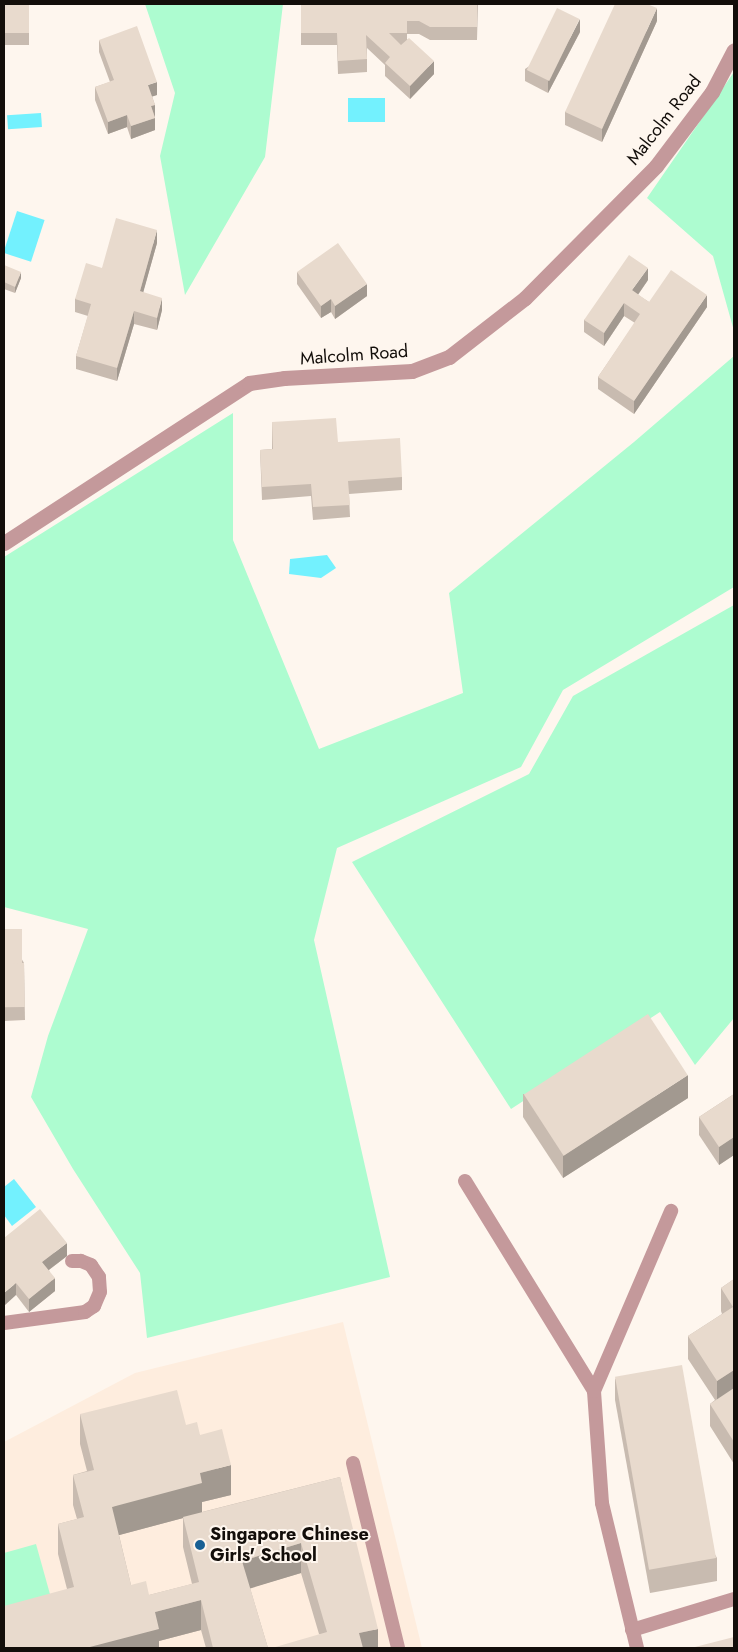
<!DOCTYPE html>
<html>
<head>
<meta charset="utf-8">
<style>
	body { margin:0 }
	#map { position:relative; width:738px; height:1652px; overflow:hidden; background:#fef6ee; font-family:Jost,sans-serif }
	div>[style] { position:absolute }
	.built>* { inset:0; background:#feedde }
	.green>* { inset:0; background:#adfcd0 }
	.water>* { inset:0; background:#73f1fe; transform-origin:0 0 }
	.lane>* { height:14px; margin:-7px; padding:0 7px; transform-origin:7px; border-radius:7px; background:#c4999b }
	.street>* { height:15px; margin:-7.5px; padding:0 7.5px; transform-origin:7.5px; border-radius:7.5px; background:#c4999b }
	.wall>* { inset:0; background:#c8bbb0; transform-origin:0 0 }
	.shaded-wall>* { inset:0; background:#a29990 }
	.building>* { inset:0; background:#e8dacd; transform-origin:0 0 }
	.dots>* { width:14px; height:14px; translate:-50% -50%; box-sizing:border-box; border:2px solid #fef6ee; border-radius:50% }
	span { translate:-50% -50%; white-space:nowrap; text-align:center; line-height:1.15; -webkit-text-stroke:4px #fef6ee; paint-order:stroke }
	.street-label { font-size:18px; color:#130e0a }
	.poi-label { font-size:18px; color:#130e0a; font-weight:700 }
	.left { translate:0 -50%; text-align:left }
	.frame { position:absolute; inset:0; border:5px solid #130e0a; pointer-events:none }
</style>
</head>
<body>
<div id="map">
	<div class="built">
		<div style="clip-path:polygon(343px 1322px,422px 1648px,4px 1648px,4px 1442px,135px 1373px)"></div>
	</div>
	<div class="green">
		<div style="clip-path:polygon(145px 4px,283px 4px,265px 157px,185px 295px,160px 156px,175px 93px)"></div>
		<div style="clip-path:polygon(734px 72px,734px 331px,713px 256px,647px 198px)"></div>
		<div style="clip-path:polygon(734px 356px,734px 587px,563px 690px,521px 767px,337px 848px,314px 940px,390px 1277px,147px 1338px,140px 1273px,73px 1169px,31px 1097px,48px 1036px,88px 929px,4px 907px,4px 557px,233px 413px,233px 540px,319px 749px,463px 693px,449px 593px,634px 442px)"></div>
		<div style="clip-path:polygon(734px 605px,734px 1018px,695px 1065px,660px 1012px,511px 1109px,352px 862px,529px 774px,573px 696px)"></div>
		<div style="clip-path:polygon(36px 1544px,53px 1605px,4px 1619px,4px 1553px)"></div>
	</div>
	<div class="water">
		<div style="left:385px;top:98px;width:24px;height:37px;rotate:90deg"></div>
		<div style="left:41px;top:113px;width:14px;height:34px;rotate:86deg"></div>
		<div style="left:17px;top:211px;width:29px;height:44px;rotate:18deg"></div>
		<div style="clip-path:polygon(327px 555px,336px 568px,321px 578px,289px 574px,290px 559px)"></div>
		<div style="clip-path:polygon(14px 1179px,36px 1207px,12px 1226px,4px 1215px,4px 1187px)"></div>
	</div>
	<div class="lane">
		<div style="left:465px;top:1181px;width:246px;rotate:58.4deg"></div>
		<div style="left:4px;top:1323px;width:82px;rotate:-7.7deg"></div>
		<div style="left:85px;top:1312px;width:11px;rotate:-34deg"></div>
		<div style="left:94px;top:1306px;width:15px;rotate:-67deg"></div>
		<div style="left:100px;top:1292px;width:15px;rotate:-94deg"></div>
		<div style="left:99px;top:1277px;width:14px;rotate:-124deg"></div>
		<div style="left:91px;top:1265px;width:11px;rotate:-158deg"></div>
		<div style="left:81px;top:1261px;width:9px;rotate:180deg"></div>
		<div style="left:353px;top:1463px;width:190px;rotate:76.3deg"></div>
		<div style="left:632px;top:1630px;width:107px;rotate:-16.9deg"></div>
		<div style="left:637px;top:1648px;width:149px;rotate:-103.6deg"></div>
		<div style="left:602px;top:1503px;width:112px;rotate:-94.1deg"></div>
		<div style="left:594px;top:1391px;width:196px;rotate:-66.8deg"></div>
	</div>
	<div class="street">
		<div style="left:4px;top:543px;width:293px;rotate:-33.1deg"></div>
		<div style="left:249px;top:383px;width:35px;rotate:-8deg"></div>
		<div style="left:284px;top:378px;width:128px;rotate:-3.1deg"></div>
		<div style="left:412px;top:371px;width:40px;rotate:-21deg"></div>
		<div style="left:449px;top:357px;width:96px;rotate:-37.8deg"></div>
		<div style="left:525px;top:298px;width:186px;rotate:-45.2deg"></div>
		<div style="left:656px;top:166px;width:93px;rotate:-52.9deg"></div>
		<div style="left:712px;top:92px;width:47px;rotate:-62.4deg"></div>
	</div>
	<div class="wall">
		<div style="left:4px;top:4px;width:25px;height:41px"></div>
		<div style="clip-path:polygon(301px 4px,478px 4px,477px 40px,430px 40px,419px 34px,407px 34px,407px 39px,434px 74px,410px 99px,385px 76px,385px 65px,367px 48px,367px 72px,338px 74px,337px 45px,301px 45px)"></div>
		<div style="clip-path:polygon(657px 21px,602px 142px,565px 125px,565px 112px)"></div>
		<div style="clip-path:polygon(580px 32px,548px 93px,525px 81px,525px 69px)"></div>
		<div style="clip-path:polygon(99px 40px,157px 95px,152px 96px,155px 105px,155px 130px,131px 139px,127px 127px,108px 134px,95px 100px,95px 87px,110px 82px,99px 52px)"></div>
		<div style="clip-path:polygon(157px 243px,143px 292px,162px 310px,157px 330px,134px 324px,117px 381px,76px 369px,76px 356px,88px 316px,75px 312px,75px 299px,102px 268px)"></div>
		<div style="clip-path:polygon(4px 265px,21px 278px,15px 293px,4px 289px)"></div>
		<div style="clip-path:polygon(297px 272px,367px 296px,335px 319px,331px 312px,321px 318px,297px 284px)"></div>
		<div style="clip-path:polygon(648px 280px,638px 295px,649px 302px,707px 307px,634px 414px,598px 389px,598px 377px,635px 323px,624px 316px,604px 346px,584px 332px,584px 320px)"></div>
		<div style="clip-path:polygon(272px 422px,338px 442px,402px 477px,402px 490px,349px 494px,350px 517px,313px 520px,311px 496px,262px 500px,260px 450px,272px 449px)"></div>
		<div style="clip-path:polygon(4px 929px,24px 963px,25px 1020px,4px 1021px)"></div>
		<div style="clip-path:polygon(523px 1094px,688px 1098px,563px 1178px,523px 1117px)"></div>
		<div style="clip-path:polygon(734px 1094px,734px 1155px,719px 1165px,699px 1135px,699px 1117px)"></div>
		<div style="clip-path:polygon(4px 1238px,67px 1256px,49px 1270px,55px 1291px,29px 1312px,16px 1295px)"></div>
		<div style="clip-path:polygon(734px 1279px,734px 1464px,710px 1426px,710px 1404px,715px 1400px,688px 1359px,688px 1336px,722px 1314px,721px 1311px,721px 1288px)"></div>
		<div style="clip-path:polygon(615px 1378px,717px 1558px,717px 1581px,650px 1593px,615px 1400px)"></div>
		<div style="clip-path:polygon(evenodd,80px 1414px,186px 1425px,200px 1435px,231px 1495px,202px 1502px,202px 1512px,340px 1477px,378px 1648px,319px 1634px,301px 1573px,250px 1588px,268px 1648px,206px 1648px,201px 1630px,159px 1641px,159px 1648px,67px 1589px,58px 1554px,58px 1524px,77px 1519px,73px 1505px,73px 1475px,87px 1471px,80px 1444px,80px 1414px,183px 1518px,183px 1547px,192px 1584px,149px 1595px,131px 1585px,119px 1535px,183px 1518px)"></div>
	</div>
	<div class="shaded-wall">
		<div style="clip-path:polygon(657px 8px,657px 21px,602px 142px,602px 129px)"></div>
		<div style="clip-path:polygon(580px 19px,580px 32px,548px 93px,548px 81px)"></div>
		<div style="clip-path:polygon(434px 61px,434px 74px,410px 99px,410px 86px)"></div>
		<div style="clip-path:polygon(157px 82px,157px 95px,148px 98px,148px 85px)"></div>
		<div style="clip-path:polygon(155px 105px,155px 117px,151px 106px)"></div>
		<div style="clip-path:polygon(127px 115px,127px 127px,108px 134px,108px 122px)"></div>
		<div style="clip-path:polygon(155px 118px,155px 130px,131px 139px,131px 126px)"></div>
		<div style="clip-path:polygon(157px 230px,157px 243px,140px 304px,140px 291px)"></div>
		<div style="clip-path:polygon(648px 268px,648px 280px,632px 303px,632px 290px)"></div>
		<div style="clip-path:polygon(21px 272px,21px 278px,15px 293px,15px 287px)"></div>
		<div style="clip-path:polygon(367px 284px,367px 296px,335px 319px,335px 306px)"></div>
		<div style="clip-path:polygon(707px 295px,707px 307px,634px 414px,634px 401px)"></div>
		<div style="clip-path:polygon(162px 298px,162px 310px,157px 330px,157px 318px)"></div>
		<div style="clip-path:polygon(331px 299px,331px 312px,321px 318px,321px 306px)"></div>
		<div style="clip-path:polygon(624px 303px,624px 316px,604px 346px,604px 333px)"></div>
		<div style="clip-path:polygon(134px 311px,134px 324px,117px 381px,117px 368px)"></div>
		<div style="clip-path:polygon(688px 1075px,688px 1098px,563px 1178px,563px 1156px)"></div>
		<div style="clip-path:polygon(734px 1137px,734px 1155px,719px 1165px,719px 1147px)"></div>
		<div style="clip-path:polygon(67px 1243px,67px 1256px,42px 1275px,42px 1262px)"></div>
		<div style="clip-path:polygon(55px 1278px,55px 1291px,29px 1312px,29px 1299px)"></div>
		<div style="clip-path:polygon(16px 1283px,16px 1295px,4px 1306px,4px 1293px)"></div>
		<div style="clip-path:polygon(734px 1370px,734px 1392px,717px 1403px,717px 1381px)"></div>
		<div style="clip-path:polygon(231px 1465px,231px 1495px,202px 1502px,202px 1513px,112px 1537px,112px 1507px,200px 1473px)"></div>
		<div style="clip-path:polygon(301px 1543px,301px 1573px,242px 1591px,242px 1561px)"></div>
		<div style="clip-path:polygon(201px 1600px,201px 1630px,159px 1641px,159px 1648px,86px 1648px,155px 1612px)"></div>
		<div style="clip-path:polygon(378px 1629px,378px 1648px,359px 1648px,359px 1633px)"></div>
	</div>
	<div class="building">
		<div style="left:4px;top:4px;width:25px;height:29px"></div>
		<div style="clip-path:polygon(301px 4px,477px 4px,477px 27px,430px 27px,419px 21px,407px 21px,407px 33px,389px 33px,401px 45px,409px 38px,434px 61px,410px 86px,385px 63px,390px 57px,366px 35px,367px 59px,338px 61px,337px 33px,301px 33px)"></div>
		<div style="clip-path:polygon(615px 4px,647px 4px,657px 8px,602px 129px,565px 112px)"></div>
		<div style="left:557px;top:8px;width:25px;height:69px;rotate:26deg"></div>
		<div style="clip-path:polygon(137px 26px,157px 82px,148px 85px,155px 105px,151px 106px,155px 118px,131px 126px,127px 115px,108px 122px,95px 87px,114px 80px,99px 40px)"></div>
		<div style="clip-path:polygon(116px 218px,157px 230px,140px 291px,162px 298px,157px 318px,134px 311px,117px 368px,76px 356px,91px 304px,75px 299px,86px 263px,102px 268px)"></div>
		<div style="clip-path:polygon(338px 243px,367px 284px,335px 306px,331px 299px,321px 306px,297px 272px)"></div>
		<div style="clip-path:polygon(629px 255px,648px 268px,632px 290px,649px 302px,671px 270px,707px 295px,634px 401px,598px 377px,640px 314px,624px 303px,604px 333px,584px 320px)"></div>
		<div style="clip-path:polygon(4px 265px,21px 272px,15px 287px,4px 282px)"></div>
		<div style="clip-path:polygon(336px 418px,338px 442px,400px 438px,402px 477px,348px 481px,350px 505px,313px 507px,311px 484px,262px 487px,260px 450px,273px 449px,272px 422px)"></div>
		<div style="left:4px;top:929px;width:18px;height:35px"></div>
		<div style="left:24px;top:963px;width:44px;height:20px;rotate:89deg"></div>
		<div style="left:648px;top:1014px;width:73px;height:148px;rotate:57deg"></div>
		<div style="clip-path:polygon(734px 1094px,734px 1137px,719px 1147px,699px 1117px)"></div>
		<div style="clip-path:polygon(40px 1209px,67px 1243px,42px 1262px,55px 1278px,29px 1299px,16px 1283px,4px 1293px,4px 1238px)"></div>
		<div style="clip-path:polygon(734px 1279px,734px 1370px,717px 1381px,688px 1336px,733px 1307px,721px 1288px)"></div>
		<div style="left:682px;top:1365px;width:196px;height:68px;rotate:80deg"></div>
		<div style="clip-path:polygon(734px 1388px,734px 1442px,710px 1404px)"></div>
		<div style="clip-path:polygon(177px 1390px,186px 1425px,197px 1422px,200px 1435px,222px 1429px,231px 1465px,200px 1473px,202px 1483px,112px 1507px,131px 1585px,146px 1581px,149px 1595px,199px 1582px,183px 1517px,340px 1477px,378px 1629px,359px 1633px,363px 1648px,272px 1648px,327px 1632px,301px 1543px,242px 1561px,268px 1648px,213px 1648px,201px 1600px,155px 1612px,159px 1629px,86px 1648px,4px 1648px,4px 1606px,74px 1587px,58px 1524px,84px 1517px,73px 1475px,94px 1470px,80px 1414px)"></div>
		<div style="clip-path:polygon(734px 1637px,734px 1648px,691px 1648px)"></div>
	</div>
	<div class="dots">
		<div style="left:200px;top:1545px;background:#186094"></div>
	</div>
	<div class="street-label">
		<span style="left:664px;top:120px;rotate:-52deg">Malcolm Road</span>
		<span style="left:354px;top:355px;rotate:-4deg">Malcolm Road</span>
	</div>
	<div class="poi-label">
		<span class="left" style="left:210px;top:1545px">Singapore Chinese<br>Girls' School</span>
	</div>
	<div class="frame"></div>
</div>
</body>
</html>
